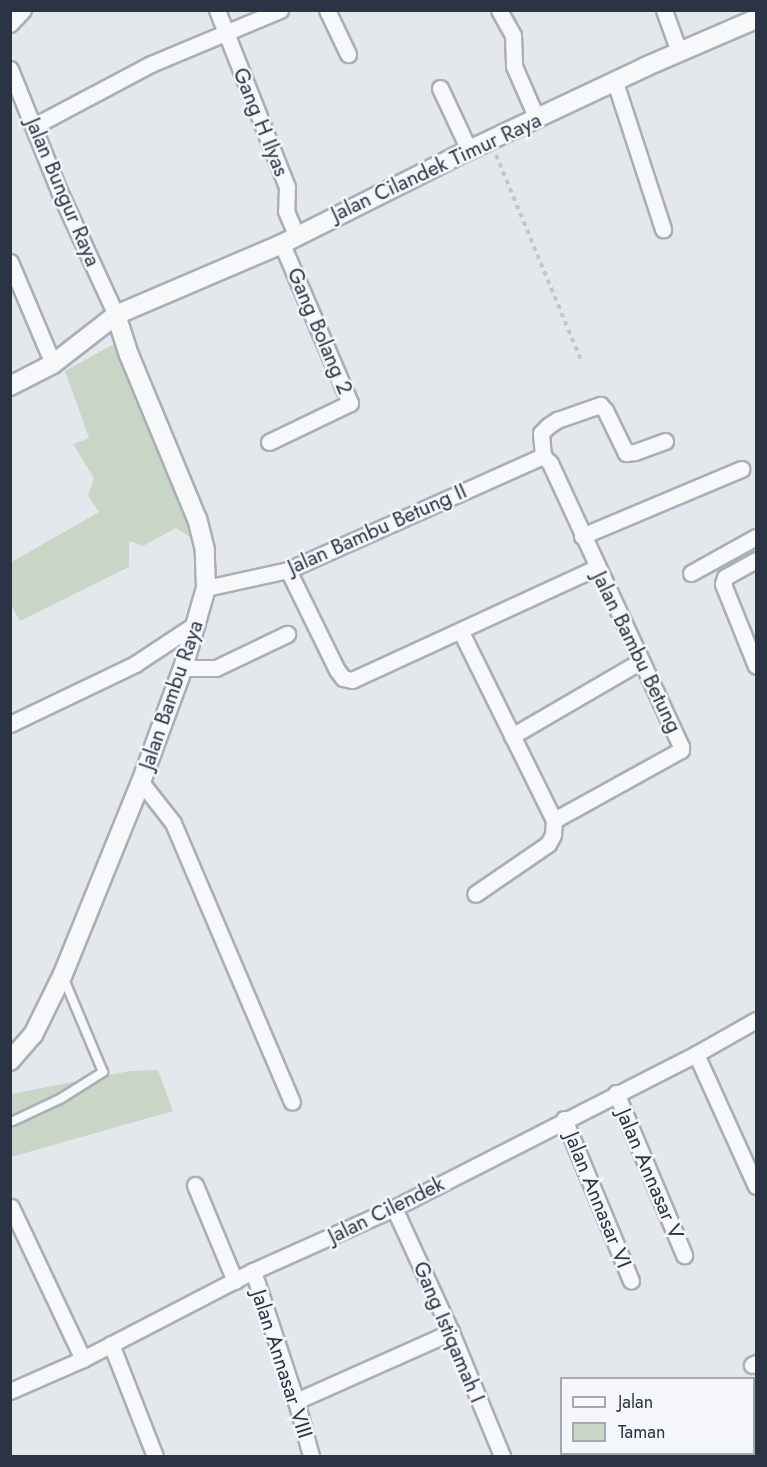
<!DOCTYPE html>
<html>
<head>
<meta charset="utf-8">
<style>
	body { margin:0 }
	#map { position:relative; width:767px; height:1467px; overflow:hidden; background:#e4e7ec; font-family:Jost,sans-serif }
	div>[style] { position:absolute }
	.green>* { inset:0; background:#c9d6c5 }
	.path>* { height:4px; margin-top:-2px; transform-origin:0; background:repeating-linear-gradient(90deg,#c2c5cb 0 4.5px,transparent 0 9px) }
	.roads { filter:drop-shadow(2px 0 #a9aeb7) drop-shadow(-2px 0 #a9aeb7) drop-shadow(0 2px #a9aeb7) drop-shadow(0 -2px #a9aeb7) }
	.service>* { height:8px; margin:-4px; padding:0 4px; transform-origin:4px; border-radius:4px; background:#f7f8fa }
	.minor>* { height:15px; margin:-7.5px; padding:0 7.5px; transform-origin:7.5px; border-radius:7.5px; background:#f7f8fa }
	.tertiary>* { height:18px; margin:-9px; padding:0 9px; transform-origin:9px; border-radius:9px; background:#f7f8fa }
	span { translate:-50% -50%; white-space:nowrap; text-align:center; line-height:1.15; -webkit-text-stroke:5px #f4f6f9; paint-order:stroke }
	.street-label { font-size:21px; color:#2b3445 }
	.frame { position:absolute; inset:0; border:12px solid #2b3445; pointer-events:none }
	.legend { position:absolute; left:560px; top:1377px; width:195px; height:78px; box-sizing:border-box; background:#f4f6f9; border:2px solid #a4a8b1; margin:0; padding:8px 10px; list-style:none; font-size:18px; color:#2b3445 }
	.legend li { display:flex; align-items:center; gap:12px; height:30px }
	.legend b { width:30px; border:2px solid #a4a8b1 }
</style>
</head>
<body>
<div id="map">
	<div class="green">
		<div style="clip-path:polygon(114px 344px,207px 548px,176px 528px,143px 546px,129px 541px,129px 567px,20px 621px,11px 605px,10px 563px,99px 512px,88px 496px,94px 478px,73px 444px,89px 438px,65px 371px)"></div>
		<div style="clip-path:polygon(158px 1070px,173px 1111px,11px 1157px,11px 1094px,130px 1071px)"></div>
	</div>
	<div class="path">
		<div style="left:496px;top:155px;width:222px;rotate:67.5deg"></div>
	</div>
	<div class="roads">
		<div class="service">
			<div style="left:13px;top:1121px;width:52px;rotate:-25.1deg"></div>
			<div style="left:60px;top:1099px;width:51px;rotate:-32.1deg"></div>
			<div style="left:103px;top:1072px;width:101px;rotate:-112.8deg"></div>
		</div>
		<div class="minor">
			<div style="left:217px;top:10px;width:190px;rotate:68.4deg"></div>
			<div style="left:287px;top:187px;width:24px;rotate:92deg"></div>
			<div style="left:286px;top:211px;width:26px;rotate:67deg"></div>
			<div style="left:327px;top:10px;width:49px;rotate:64.5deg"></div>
			<div style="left:499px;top:10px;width:29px;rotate:61deg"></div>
			<div style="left:513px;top:35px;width:31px;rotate:88deg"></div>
			<div style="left:514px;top:66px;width:58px;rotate:66.5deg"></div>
			<div style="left:664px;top:10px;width:45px;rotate:70.3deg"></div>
			<div style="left:10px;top:24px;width:19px;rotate:-47deg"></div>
			<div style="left:10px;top:69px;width:131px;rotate:68.1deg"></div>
			<div style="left:59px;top:191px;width:136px;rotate:65.3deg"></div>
			<div style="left:615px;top:82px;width:155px;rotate:71.9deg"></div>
			<div style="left:440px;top:88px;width:68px;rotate:64.9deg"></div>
			<div style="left:34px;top:126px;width:132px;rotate:-27.9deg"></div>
			<div style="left:151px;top:64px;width:140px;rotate:-22.7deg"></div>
			<div style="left:10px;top:262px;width:111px;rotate:67.1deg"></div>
			<div style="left:269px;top:442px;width:90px;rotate:-25.7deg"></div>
			<div style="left:350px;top:403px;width:173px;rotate:-113.2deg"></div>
			<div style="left:543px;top:456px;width:10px;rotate:45deg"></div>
			<div style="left:550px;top:463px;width:313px;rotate:65.2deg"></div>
			<div style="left:681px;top:747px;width:3px;rotate:90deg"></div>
			<div style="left:681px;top:750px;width:145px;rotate:151.1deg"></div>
			<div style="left:543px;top:456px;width:23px;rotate:-95deg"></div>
			<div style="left:541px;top:433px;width:10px;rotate:-45deg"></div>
			<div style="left:548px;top:426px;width:11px;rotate:-34deg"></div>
			<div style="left:557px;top:420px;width:46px;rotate:-19.2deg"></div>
			<div style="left:600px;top:405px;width:7px;rotate:45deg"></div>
			<div style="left:605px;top:410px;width:48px;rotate:64deg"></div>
			<div style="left:626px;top:453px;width:9px;rotate:-6deg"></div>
			<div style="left:635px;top:452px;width:32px;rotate:-20deg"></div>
			<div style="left:582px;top:536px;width:173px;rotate:-22.8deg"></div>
			<div style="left:756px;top:560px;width:35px;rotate:151deg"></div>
			<div style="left:725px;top:577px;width:7px;rotate:106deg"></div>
			<div style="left:723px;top:584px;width:88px;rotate:68.1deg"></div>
			<div style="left:288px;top:570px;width:111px;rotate:63.9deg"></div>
			<div style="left:337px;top:670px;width:10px;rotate:53deg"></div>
			<div style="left:343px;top:678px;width:9px;rotate:13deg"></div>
			<div style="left:352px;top:680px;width:268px;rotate:-24.7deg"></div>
			<div style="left:691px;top:573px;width:74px;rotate:-29deg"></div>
			<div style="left:206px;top:588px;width:84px;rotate:-12.4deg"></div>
			<div style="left:288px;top:570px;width:279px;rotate:-24.1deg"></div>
			<div style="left:461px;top:632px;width:210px;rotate:63.7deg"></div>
			<div style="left:554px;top:820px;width:15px;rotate:94deg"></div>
			<div style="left:553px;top:835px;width:10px;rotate:119deg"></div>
			<div style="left:548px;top:844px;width:88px;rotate:145.6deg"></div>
			<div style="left:183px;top:668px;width:33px"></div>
			<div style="left:216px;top:668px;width:79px;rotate:-25.6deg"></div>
			<div style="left:10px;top:724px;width:139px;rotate:-25.6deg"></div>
			<div style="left:135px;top:664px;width:74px;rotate:-33.5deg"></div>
			<div style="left:512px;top:736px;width:149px;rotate:-30.2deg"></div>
			<div style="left:141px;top:782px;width:52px;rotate:52deg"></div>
			<div style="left:173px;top:823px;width:303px;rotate:66.9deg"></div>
			<div style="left:696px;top:1054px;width:145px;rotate:65.6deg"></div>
			<div style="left:616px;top:1093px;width:176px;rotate:67.2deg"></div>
			<div style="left:564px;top:1119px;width:175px;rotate:67.5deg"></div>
			<div style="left:195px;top:1185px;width:104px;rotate:67.4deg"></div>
			<div style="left:11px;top:1207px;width:168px;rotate:64.7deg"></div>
			<div style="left:394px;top:1208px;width:136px;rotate:65.3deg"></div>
			<div style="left:451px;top:1332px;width:134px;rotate:67.6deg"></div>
			<div style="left:253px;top:1271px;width:137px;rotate:71.7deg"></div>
			<div style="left:296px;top:1401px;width:57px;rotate:74.7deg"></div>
			<div style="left:111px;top:1344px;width:120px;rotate:68.6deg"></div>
			<div style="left:752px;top:1365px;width:4px;rotate:-27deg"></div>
			<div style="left:10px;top:1391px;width:80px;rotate:-23.7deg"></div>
			<div style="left:83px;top:1359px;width:191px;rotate:-27.4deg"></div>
			<div style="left:253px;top:1271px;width:154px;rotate:-24.1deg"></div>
			<div style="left:394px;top:1208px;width:339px;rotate:-27deg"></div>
			<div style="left:696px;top:1054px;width:69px;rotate:-29.5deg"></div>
			<div style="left:296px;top:1401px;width:170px;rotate:-24deg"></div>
		</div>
		<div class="tertiary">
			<div style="left:10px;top:386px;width:48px;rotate:-27.1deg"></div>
			<div style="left:53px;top:364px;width:80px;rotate:-37.9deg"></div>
			<div style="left:116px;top:315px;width:181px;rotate:-23.2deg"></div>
			<div style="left:282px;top:244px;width:209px;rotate:-26.7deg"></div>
			<div style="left:469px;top:150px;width:195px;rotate:-25.2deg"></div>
			<div style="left:645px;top:67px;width:121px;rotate:-23.4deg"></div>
			<div style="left:10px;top:1061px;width:35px;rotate:-49deg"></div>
			<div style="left:33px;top:1035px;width:68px;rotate:-63.8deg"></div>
			<div style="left:63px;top:974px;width:207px;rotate:-67.9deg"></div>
			<div style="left:141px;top:782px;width:121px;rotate:-69.8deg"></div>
			<div style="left:183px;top:668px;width:83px;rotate:-74deg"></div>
			<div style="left:206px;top:588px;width:38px;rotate:-92deg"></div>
			<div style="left:205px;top:550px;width:32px;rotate:-104deg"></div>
			<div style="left:197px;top:519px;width:178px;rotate:-112.5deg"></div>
			<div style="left:129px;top:355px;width:42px;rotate:-108deg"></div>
		</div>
	</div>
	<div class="street-label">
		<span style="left:261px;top:122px;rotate:68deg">Gang H Ilyas</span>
		<span style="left:436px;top:167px;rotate:-25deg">Jalan Cilandek Timur Raya</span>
		<span style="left:63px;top:192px;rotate:67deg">Jalan Bungur Raya</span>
		<span style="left:320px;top:331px;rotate:67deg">Gang Bolang 2</span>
		<span style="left:377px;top:529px;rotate:-24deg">Jalan Bambu Betung II</span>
		<span style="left:637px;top:652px;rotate:64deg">Jalan Bambu Betung</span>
		<span style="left:171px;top:695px;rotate:-71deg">Jalan Bambu Raya</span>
		<span style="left:650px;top:1174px;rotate:67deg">Jalan Annasar V</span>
		<span style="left:598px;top:1200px;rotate:68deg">Jalan Annasar VI</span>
		<span style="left:386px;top:1210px;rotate:-26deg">Jalan Cilendek</span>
		<span style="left:449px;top:1332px;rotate:67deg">Gang Istiqamah I</span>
		<span style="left:282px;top:1364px;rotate:72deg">Jalan Annasar VIII</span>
	</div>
	<div class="frame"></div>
	<ul class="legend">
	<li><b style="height:8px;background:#f7f8fa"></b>Jalan</li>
	<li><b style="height:16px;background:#c9d6c5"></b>Taman</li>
	</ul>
</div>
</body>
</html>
